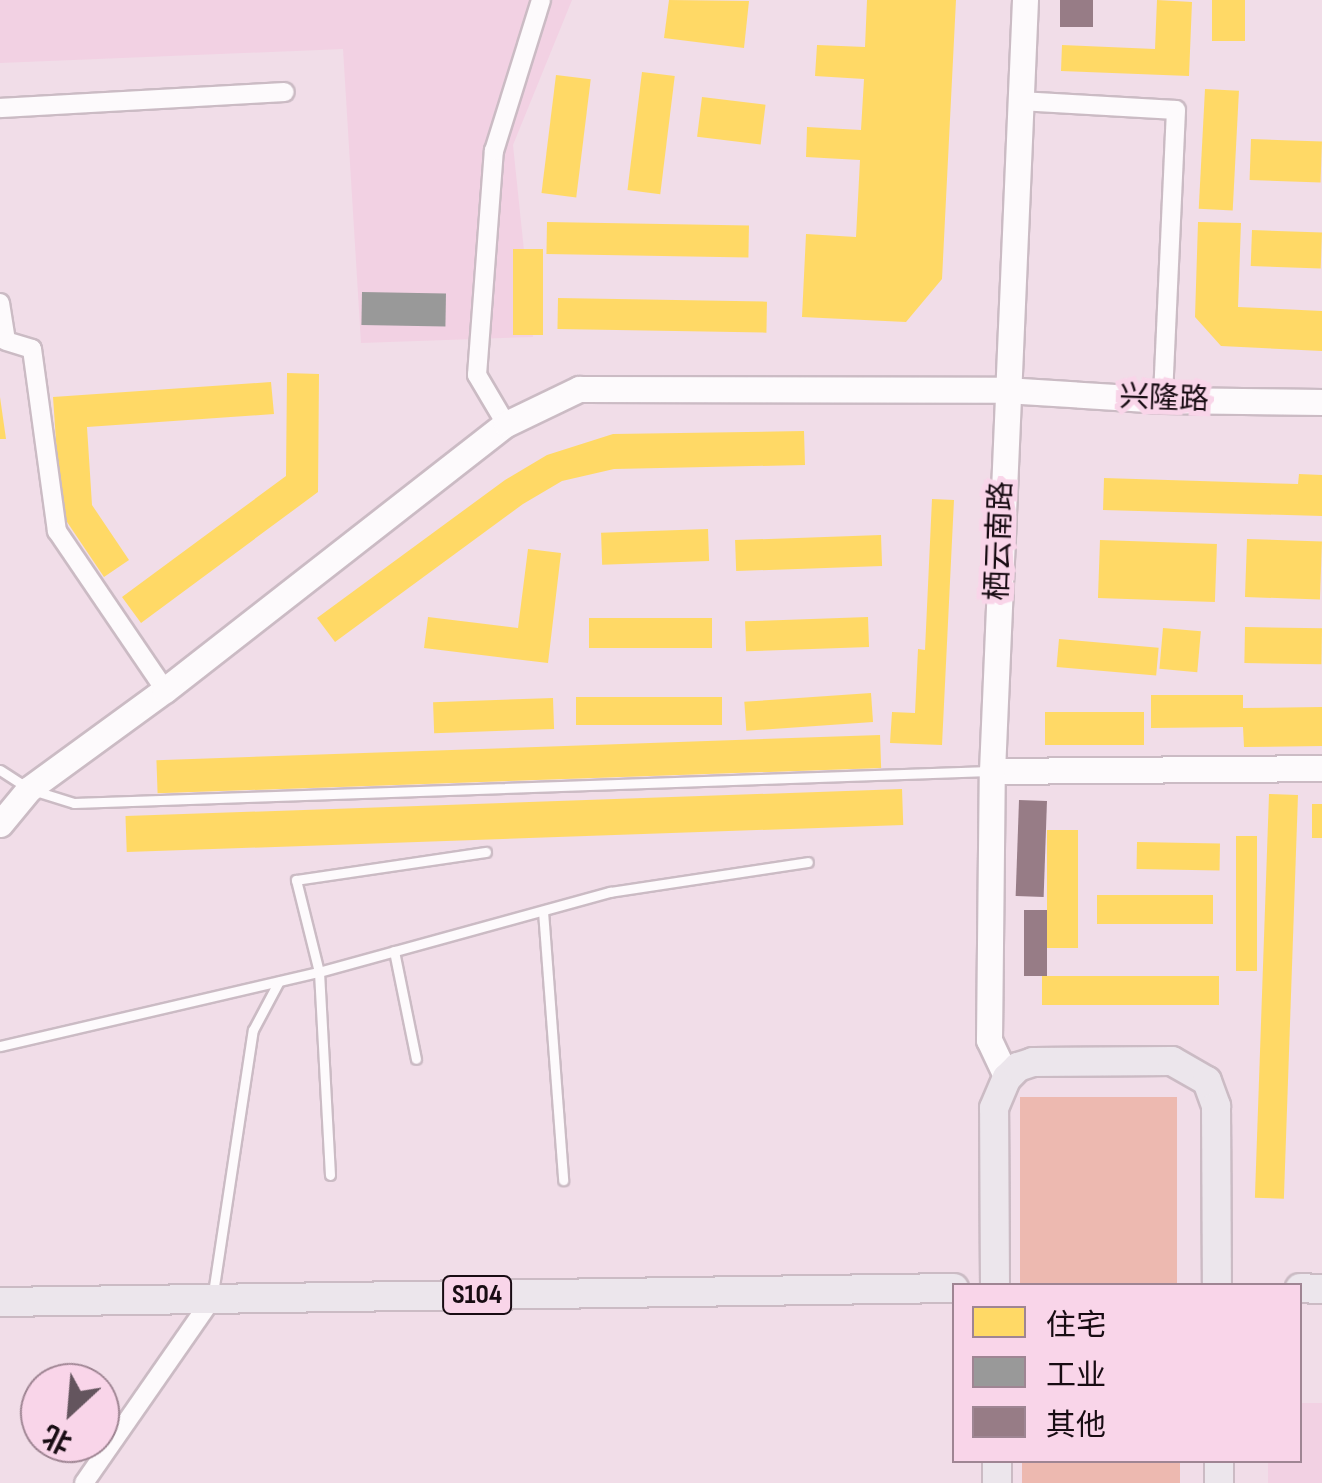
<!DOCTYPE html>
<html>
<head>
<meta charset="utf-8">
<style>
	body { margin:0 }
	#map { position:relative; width:1322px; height:1483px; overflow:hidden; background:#f1dde8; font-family:"Sofia Sans Condensed","Noto Sans SC",sans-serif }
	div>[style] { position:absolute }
	.built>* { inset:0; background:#f2d1e3 }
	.green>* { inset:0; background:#edb9b0; transform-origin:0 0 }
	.homes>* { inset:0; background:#ffd966; transform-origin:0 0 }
	.industry>* { inset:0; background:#999; transform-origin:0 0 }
	.building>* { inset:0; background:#977c86; transform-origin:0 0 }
	.roads { filter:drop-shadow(2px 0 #cbbbc4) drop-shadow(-2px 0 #cbbbc4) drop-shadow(0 2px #cbbbc4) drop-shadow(0 -2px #cbbbc4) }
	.lane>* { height:9px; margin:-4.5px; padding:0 4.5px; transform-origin:4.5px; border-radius:4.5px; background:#fdfafc }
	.street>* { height:18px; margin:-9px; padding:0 9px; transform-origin:9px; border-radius:9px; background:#fdfafc }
	.secondary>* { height:25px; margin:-12.5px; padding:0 12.5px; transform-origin:12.5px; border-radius:12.5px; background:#fdfafc }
	.primary>* { height:28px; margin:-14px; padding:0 14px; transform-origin:14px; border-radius:14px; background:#ece6ec }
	span { translate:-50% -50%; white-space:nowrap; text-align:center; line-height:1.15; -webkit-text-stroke:10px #f9d5e9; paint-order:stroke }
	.shield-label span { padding:2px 8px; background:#f9d5e9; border:2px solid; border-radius:8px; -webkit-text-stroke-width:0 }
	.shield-label { font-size:28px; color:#180c13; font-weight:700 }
	.street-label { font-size:30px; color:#180c13 }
	.legend { position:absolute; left:952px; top:1283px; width:350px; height:180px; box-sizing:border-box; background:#f9d5e9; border:2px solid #9f8593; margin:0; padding:12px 18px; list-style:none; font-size:30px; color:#180c13 }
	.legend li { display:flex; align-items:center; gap:20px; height:50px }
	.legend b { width:50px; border:2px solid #9f8593 }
	.north { position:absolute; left:20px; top:1363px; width:100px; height:100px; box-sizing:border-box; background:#f9d5e9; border:2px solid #9f8593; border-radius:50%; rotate:206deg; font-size:28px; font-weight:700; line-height:40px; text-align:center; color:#180c13 }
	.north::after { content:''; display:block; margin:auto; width:35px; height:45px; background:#64555e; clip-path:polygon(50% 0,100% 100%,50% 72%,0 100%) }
</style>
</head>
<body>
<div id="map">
	<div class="built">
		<div style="clip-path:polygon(0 0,572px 0,513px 145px,533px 337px,361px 343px,343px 49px,0 63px)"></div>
		<div style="clip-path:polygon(1300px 1403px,1322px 1403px,1322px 1483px,1268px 1483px,1268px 1461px,1300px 1460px)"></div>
	</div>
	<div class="green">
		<div style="left:1020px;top:1097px;width:157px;height:188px"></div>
		<div style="left:1022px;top:1461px;width:158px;height:22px"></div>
	</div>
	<div class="homes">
		<div style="clip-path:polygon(669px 0,749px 1px,744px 48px,664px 38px)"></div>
		<div style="clip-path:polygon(867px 0,956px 0,942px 279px,906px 322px,802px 317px,806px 234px,856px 237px,860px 160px,806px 157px,807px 127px,861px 130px,864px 79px,815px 76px,817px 45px,865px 47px)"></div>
		<div style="clip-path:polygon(1157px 0,1192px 2px,1189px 76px,1061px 71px,1062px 45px,1155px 49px)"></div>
		<div style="left:1212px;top:0;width:33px;height:41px"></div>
		<div style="left:642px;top:72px;width:33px;height:119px;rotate:7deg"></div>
		<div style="left:556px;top:75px;width:35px;height:119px;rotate:7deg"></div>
		<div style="left:1205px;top:89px;width:34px;height:120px;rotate:3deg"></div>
		<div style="left:702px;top:97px;width:64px;height:40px;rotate:7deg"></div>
		<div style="left:1251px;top:139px;width:71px;height:41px;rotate:2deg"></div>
		<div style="left:547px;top:222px;width:202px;height:32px;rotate:1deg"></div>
		<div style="clip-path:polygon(1198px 222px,1241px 223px,1238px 307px,1322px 311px,1322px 351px,1221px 346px,1195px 317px)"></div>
		<div style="left:1252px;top:230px;width:70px;height:36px;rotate:2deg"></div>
		<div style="left:513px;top:249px;width:30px;height:86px"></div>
		<div style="left:558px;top:298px;width:209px;height:31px;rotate:1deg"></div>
		<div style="clip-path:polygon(287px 373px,319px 374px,318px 492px,141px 623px,122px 597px,286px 476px)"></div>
		<div style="clip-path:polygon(271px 382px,274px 414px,87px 427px,92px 505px,129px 560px,104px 577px,61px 513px,53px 397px)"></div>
		<div style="clip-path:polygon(0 397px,6px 439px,0 439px)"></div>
		<div style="clip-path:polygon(804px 431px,805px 465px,614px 469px,562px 481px,523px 504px,335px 642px,317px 618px,505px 480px,547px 455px,613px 434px)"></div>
		<div style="clip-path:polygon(1299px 474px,1322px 475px,1322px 516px,1103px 510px,1104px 478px,1298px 484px)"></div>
		<div style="clip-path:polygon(932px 499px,954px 500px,942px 745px,890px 743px,892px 712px,915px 713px,918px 649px,925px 650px)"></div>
		<div style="left:708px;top:529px;width:32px;height:107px;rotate:88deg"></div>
		<div style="left:881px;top:535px;width:31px;height:146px;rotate:88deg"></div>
		<div style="left:1247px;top:539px;width:75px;height:58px;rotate:2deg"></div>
		<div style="left:1100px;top:540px;width:117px;height:58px;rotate:2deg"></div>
		<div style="clip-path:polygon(528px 549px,561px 553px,548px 663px,424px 648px,428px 617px,518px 628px)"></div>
		<div style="left:868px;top:617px;width:30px;height:123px;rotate:88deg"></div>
		<div style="left:712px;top:618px;width:30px;height:123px;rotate:90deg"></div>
		<div style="left:1245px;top:627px;width:77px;height:36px;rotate:1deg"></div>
		<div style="left:1163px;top:628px;width:38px;height:41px;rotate:5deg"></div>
		<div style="left:1059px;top:639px;width:100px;height:28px;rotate:5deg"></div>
		<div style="left:871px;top:693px;width:29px;height:127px;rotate:86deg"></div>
		<div style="clip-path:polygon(1151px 695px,1243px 695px,1243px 708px,1322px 707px,1322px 746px,1244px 747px,1243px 727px,1151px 728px)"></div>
		<div style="left:722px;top:697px;width:28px;height:146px;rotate:90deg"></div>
		<div style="left:553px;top:698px;width:31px;height:120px;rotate:88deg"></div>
		<div style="left:1045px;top:712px;width:99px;height:33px"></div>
		<div style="left:880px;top:735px;width:33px;height:724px;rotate:88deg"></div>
		<div style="left:902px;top:789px;width:36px;height:777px;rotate:88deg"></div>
		<div style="left:1269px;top:794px;width:29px;height:404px;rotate:2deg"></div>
		<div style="left:1312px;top:804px;width:10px;height:34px"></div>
		<div style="left:1047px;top:830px;width:31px;height:118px"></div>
		<div style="left:1236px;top:836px;width:21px;height:135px"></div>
		<div style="left:1137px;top:842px;width:83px;height:27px;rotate:1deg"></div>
		<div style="left:1097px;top:895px;width:116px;height:29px"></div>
		<div style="left:1042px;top:976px;width:177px;height:29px"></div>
	</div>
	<div class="industry">
		<div style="left:362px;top:292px;width:84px;height:33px;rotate:1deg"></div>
	</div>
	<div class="building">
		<div style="left:1060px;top:0;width:33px;height:27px"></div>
		<div style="left:1019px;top:800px;width:28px;height:96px;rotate:2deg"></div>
		<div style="left:1024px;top:910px;width:23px;height:66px"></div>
	</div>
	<div class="roads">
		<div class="lane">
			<div style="left:0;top:770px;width:35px;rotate:33deg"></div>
			<div style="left:29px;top:789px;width:47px;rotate:17.3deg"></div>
			<div style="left:74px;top:803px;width:916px;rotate:-2deg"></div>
			<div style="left:543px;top:911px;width:270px;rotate:85.7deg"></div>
			<div style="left:394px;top:951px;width:110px;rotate:78.5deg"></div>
			<div style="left:0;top:1046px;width:327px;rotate:-13.1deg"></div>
			<div style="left:319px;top:972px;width:302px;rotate:-15.4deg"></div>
			<div style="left:610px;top:892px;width:200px;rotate:-8.6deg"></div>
			<div style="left:330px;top:1175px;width:203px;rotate:-93.1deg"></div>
			<div style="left:319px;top:972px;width:95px;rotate:-104deg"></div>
			<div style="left:296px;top:880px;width:192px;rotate:-8.4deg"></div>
			<div style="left:213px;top:1293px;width:266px;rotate:-81.4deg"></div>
			<div style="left:253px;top:1030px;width:55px;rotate:-62deg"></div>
		</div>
		<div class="street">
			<div style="left:1020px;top:101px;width:156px;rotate:3.3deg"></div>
			<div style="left:1176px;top:110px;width:290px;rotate:92.6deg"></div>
			<div style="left:0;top:108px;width:285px;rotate:-3.2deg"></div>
			<div style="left:0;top:303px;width:38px;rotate:81deg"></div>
			<div style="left:6px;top:341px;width:27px;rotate:17deg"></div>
			<div style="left:32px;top:349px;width:184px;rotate:82.2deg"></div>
			<div style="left:57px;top:531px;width:192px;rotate:55.8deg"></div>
			<div style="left:506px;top:424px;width:57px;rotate:-120.6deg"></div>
			<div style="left:477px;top:375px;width:225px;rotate:-85.7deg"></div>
			<div style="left:494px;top:151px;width:158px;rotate:-72.7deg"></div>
			<div style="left:84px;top:1483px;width:224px;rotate:-55.2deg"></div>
		</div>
		<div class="secondary">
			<div style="left:992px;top:771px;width:330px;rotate:-0.5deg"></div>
			<div style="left:0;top:824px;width:45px;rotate:-50.4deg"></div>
			<div style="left:29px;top:789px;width:168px;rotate:-36.1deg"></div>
			<div style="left:165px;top:690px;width:432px;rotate:-38deg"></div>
			<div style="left:506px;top:424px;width:81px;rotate:-25.6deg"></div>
			<div style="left:579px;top:389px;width:426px;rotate:0.1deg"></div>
			<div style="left:1005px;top:390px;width:158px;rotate:3.6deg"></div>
			<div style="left:1163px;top:400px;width:159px;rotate:0.7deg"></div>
			<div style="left:1007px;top:1078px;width:42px;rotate:-115.3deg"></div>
			<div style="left:989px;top:1040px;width:269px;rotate:-89.4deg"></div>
			<div style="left:992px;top:771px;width:772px;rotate:-87.55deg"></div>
		</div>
		<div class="primary">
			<div style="left:995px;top:1286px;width:178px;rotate:-90.3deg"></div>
			<div style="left:994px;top:1108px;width:33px;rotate:-67deg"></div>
			<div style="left:1007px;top:1078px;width:16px;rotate:-45deg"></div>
			<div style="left:1018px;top:1067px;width:16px;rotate:-18deg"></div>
			<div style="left:1033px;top:1062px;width:139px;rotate:-0.4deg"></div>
			<div style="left:1172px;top:1061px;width:40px;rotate:29.7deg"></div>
			<div style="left:1207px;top:1081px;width:27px;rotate:70deg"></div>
			<div style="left:1216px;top:1106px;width:180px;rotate:89.7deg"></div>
			<div style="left:1300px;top:1288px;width:22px;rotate:3deg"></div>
			<div style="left:0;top:1302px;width:954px;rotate:-0.84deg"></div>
			<div style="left:997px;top:1460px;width:23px;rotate:90deg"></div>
			<div style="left:1219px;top:1460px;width:23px;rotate:90deg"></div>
		</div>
	</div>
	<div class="shield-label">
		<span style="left:477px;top:1295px">S104</span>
	</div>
	<div class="street-label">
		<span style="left:1164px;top:399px;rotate:2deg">兴隆路</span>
		<span style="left:1000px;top:541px;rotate:-88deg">栖云南路</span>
	</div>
	<ul class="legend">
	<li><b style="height:28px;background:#ffd966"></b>住宅</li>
	<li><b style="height:28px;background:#999"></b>工业</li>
	<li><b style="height:28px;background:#977c86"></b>其他</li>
	</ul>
	<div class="north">北</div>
</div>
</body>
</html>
